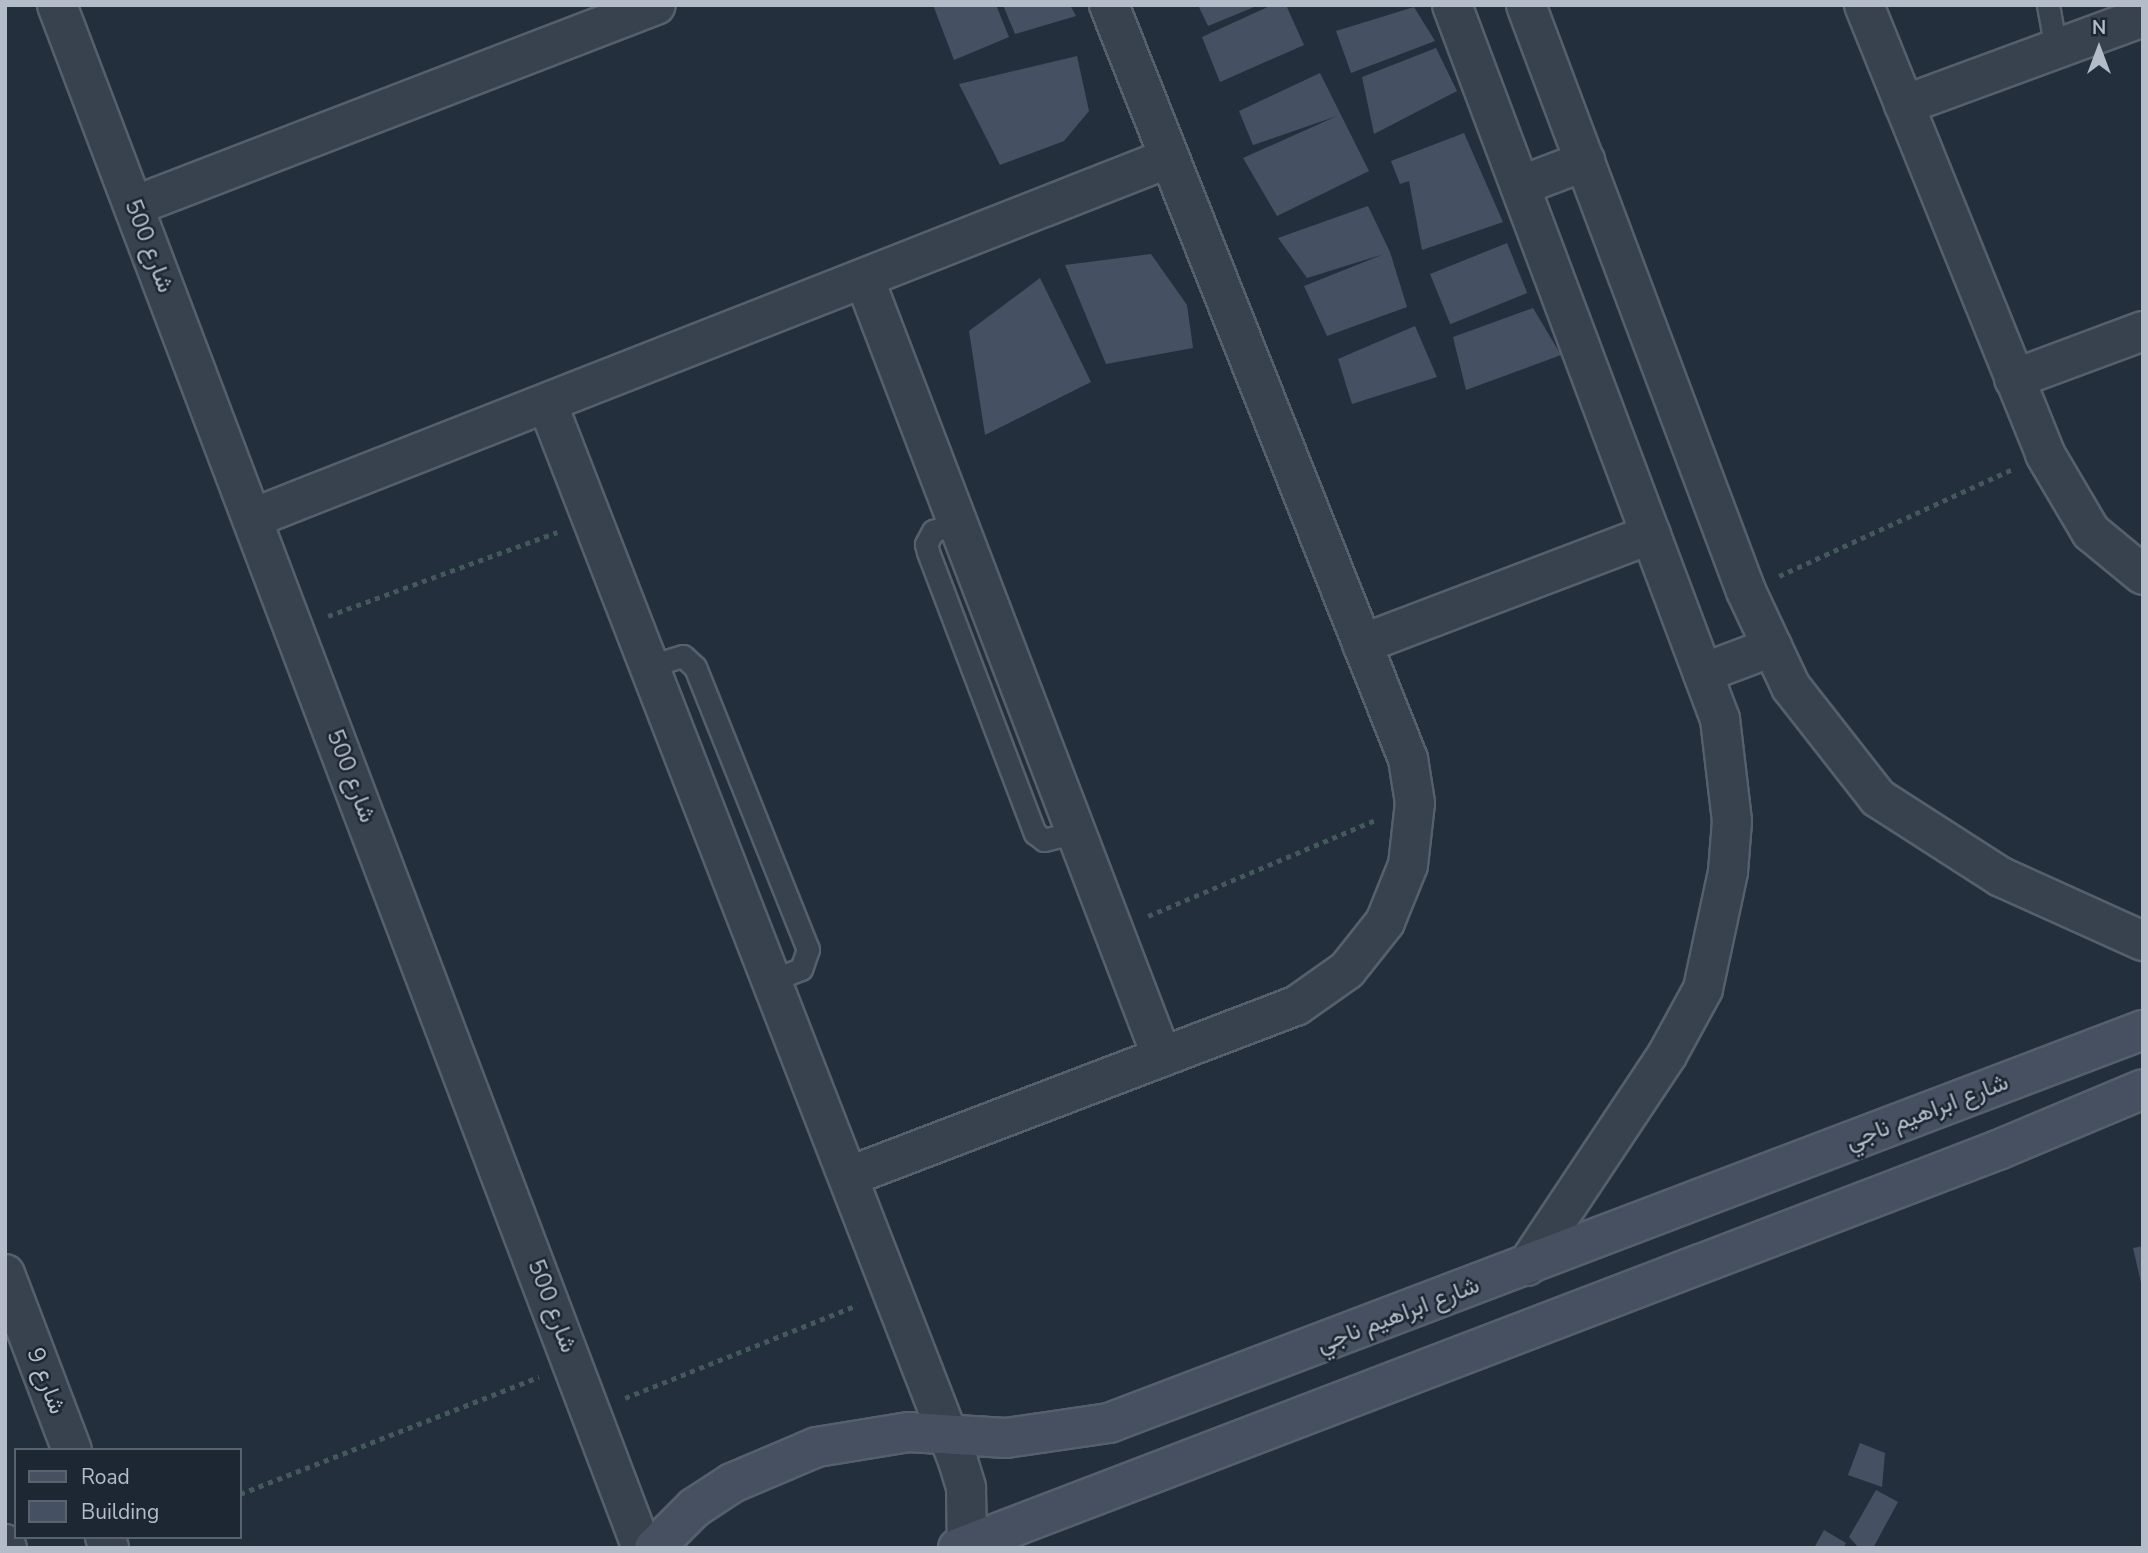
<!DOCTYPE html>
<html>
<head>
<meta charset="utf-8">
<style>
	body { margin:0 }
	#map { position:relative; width:2148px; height:1553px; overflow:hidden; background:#242f3e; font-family:"Nunito Sans",Vazirmatn,sans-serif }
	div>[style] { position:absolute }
	.building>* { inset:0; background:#455162; transform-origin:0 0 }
	.path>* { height:4.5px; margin-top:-2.25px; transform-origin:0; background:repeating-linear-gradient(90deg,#44595c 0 5px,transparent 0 10px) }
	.roads { filter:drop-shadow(2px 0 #565f6c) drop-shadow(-2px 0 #565f6c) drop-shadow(0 2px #565f6c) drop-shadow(0 -2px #565f6c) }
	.lane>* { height:21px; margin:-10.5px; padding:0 10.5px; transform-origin:10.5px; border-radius:10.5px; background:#38414e }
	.street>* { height:38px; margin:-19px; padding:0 19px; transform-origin:19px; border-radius:19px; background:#38414e }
	.secondary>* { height:38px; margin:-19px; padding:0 19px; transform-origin:19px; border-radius:19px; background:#465061 }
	span { translate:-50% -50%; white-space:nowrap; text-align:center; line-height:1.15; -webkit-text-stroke:5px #1d2633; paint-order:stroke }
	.street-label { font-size:24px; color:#b4bcc9 }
	.frame { position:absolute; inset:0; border:7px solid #b4bcc9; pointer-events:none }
	.legend { position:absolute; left:14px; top:1448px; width:228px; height:91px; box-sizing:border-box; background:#1d2633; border:2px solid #59626f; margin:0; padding:9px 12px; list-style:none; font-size:21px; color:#b4bcc9 }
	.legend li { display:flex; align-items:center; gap:14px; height:35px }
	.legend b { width:35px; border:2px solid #59626f }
	.north { position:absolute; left:2064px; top:14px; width:70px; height:70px; -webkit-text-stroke:5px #1d2633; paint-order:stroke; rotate:0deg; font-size:19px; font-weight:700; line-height:28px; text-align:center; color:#b4bcc9 }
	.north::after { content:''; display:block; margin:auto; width:24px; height:32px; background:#b4bcc9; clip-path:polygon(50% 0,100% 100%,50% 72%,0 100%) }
</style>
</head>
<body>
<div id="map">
	<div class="building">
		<div style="clip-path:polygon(933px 5px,996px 5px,1009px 37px,954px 60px)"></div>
		<div style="clip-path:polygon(1003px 5px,1070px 5px,1076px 16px,1015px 34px)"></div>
		<div style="clip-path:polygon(1198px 5px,1259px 5px,1208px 26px)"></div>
		<div style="clip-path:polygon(1272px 5px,1286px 5px,1304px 45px,1220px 82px,1202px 37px)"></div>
		<div style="clip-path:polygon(1414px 7px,1435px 41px,1351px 73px,1336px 31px)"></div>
		<div style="clip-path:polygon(1436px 48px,1457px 91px,1374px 134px,1362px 77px)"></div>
		<div style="clip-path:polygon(1077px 56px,1089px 111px,1064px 141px,1000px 165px,959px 84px)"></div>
		<div style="clip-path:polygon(1320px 73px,1369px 171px,1277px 216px,1243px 158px,1337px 116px,1253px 145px,1239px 111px)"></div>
		<div style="clip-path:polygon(1464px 133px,1503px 222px,1422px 250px,1409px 181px,1400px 184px,1391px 161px)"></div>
		<div style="clip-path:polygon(1368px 206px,1390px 252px,1407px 307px,1327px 336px,1304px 286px,1384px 254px,1307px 278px,1278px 238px)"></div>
		<div style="left:1507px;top:243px;width:54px;height:83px;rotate:68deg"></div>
		<div style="clip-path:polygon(1151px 254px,1187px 305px,1193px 348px,1106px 364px,1065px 265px)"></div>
		<div style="clip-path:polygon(1040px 278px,1091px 382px,985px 435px,969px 331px)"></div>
		<div style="clip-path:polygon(1533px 308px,1561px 355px,1466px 390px,1453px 337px)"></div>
		<div style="clip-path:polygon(1415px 326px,1437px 377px,1352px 404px,1338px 359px)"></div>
		<div style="clip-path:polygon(2143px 1246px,2143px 1287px,2142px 1287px,2133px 1248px)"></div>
		<div style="clip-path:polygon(1860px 1443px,1885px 1453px,1882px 1487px,1848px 1475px)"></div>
		<div style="clip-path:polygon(1876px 1490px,1898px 1502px,1873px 1548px,1859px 1548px,1849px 1537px)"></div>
		<div style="clip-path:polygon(1824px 1530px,1846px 1543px,1843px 1548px,1814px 1548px)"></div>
	</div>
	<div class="path">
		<div style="left:1779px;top:576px;width:257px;rotate:-24.6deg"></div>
		<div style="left:328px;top:616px;width:244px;rotate:-20.1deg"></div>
		<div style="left:1148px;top:916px;width:246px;rotate:-22.9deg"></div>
		<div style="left:625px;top:1398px;width:250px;rotate:-21.8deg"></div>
		<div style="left:240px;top:1494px;width:321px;rotate:-21.4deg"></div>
	</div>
	<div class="roads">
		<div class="lane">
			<div style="left:2048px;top:5px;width:45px;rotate:79.7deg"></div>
			<div style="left:959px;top:523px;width:27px;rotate:163deg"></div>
			<div style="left:933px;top:531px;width:15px;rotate:118deg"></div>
			<div style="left:926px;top:544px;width:8px;rotate:76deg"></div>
			<div style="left:928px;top:552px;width:301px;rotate:69.2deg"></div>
			<div style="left:1035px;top:833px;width:11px;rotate:38deg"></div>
			<div style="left:1044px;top:840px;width:33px;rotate:-14deg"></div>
			<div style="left:650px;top:666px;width:34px;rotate:-17deg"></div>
			<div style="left:683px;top:656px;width:16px;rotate:43deg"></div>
			<div style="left:695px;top:667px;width:304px;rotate:68.2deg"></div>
			<div style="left:808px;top:949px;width:21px;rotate:109deg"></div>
			<div style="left:801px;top:969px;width:30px;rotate:159deg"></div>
		</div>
		<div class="street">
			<div style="left:57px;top:5px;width:1650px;rotate:69.24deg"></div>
			<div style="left:1452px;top:5px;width:763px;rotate:69.43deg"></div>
			<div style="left:1720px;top:719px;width:103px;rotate:83.3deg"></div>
			<div style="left:1732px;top:821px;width:51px;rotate:94.5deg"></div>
			<div style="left:1728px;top:872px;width:120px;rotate:102.1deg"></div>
			<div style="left:1703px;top:989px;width:75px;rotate:118.6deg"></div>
			<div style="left:1667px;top:1055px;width:253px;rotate:123.6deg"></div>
			<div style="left:1526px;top:5px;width:626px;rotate:69.42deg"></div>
			<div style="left:1746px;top:591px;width:106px;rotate:64.9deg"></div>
			<div style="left:1791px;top:687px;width:141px;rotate:51.9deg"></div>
			<div style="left:1878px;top:798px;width:146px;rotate:32.7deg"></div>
			<div style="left:2001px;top:877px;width:156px;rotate:24.3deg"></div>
			<div style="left:1864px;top:5px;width:484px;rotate:68deg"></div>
			<div style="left:2045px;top:454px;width:91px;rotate:59.5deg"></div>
			<div style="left:2091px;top:532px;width:67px;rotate:39.6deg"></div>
			<div style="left:1904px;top:105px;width:255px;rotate:-20.2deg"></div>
			<div style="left:1520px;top:186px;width:70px;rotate:-21deg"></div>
			<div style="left:134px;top:206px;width:559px;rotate:-21.06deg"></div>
			<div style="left:864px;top:278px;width:834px;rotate:69.07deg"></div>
			<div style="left:2014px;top:379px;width:138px;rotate:-20.4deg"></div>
			<div style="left:547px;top:403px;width:1135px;rotate:68.77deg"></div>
			<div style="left:958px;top:1461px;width:28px;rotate:73deg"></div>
			<div style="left:966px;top:1488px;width:57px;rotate:89deg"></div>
			<div style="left:253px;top:518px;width:984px;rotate:-21.46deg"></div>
			<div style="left:1362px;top:644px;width:309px;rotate:-20.8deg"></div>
			<div style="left:1703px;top:673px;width:74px;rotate:-20.6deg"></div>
			<div style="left:850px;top:1176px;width:477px;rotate:-20.9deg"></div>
			<div style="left:1296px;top:1006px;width:62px;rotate:-35.2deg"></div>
			<div style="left:1347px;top:970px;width:61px;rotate:-51.6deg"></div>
			<div style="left:1385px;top:922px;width:61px;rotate:-68deg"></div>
			<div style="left:1408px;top:865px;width:62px;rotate:-83.6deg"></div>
			<div style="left:1415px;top:803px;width:45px;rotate:-99deg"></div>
			<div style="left:1408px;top:759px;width:811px;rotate:-111.63deg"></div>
			<div style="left:5px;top:1274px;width:188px;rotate:69.2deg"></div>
			<div style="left:105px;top:1537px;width:12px;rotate:70deg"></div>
			<div style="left:5px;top:1544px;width:4px;rotate:63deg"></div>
		</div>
		<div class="secondary">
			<div style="left:654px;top:1548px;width:57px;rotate:-45deg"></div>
			<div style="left:694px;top:1508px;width:45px;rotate:-33.3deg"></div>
			<div style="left:732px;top:1483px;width:92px;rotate:-23deg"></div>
			<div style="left:817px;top:1447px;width:93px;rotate:-9.3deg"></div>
			<div style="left:909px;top:1432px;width:97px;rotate:3.5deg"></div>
			<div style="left:1006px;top:1438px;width:104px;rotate:-8.3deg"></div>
			<div style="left:1109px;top:1423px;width:1106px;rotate:-20.81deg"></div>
			<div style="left:958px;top:1548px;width:1114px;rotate:-20.94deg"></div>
			<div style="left:1998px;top:1150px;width:157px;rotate:-22.8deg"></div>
		</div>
	</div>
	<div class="street-label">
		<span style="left:149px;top:246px;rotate:69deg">شارع 500</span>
		<span style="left:351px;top:776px;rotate:69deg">شارع 500</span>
		<span style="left:1927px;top:1112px;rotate:-21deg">شارع ابراهيم ناجي</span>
		<span style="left:552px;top:1306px;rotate:69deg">شارع 500</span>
		<span style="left:1398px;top:1315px;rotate:-21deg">شارع ابراهيم ناجي</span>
		<span style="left:46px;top:1381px;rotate:69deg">شارع 9</span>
	</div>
	<div class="frame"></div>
	<ul class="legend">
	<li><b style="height:9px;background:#465061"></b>Road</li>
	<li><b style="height:19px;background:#455162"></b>Building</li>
	</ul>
	<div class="north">N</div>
</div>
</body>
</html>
